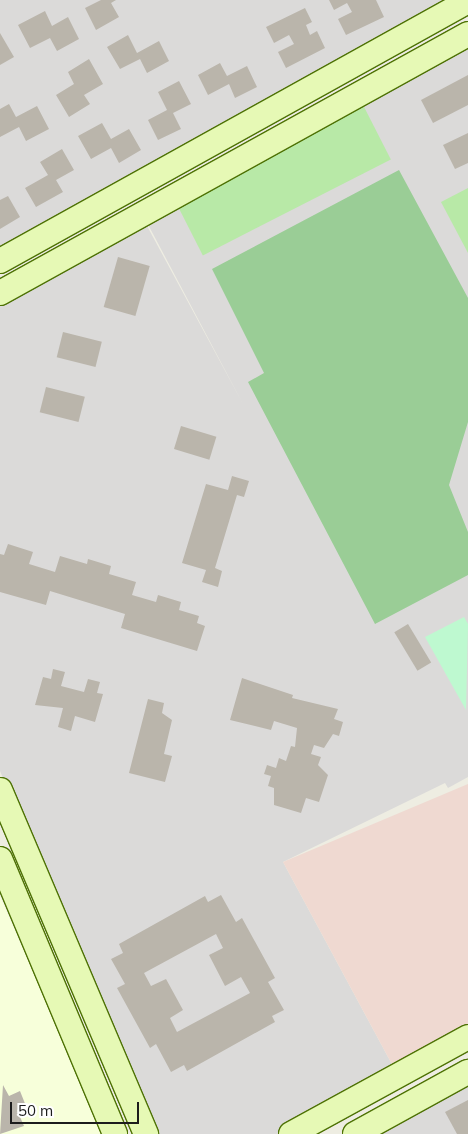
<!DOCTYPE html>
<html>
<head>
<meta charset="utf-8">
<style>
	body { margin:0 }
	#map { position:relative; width:468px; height:1134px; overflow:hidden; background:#eeede2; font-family:Mulish,sans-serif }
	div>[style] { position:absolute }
	.residential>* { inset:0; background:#dbdad9 }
	.commercial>* { inset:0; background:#efd9d1 }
	.education>* { inset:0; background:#f7ffda }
	.grass>* { inset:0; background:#b8e9a7; transform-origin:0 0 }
	.forest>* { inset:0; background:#9acd96 }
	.park>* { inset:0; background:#bef9d0 }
	.building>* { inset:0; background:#bab5ab; transform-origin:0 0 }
	.roads { filter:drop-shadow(1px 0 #4e7205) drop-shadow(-1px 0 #4e7205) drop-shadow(0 1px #4e7205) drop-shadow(0 -1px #4e7205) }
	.secondary>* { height:24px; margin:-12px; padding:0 12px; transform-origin:12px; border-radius:12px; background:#e6f9b5 }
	span { translate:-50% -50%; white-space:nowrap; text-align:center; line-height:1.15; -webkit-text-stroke:4.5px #fff; paint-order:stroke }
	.scale { position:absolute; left:10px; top:1102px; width:129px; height:22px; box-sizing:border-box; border:2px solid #1c1c1c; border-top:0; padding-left:6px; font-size:15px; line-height:18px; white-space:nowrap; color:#1c1c1c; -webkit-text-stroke:4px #fff; paint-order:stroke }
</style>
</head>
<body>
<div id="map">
	<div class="residential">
		<div style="clip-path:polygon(0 0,457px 0,0 251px)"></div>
		<div style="clip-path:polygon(468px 34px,468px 777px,448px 788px,445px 783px,283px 862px,395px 1070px,280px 1134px,152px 1134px,0 771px,0 303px,146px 224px,243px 404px,143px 215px)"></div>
		<div style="clip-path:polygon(468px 1078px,468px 1134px,367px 1134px)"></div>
	</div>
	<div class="commercial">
		<div style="clip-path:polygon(468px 784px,468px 1031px,395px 1070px,283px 862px)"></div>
	</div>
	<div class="education">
		<div style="clip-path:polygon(0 896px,104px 1134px,0 1134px)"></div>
	</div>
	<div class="grass">
		<div style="left:360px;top:99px;width:68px;height:211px;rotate:63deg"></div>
		<div style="clip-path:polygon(468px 188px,468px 253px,441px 202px)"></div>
	</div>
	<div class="forest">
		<div style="clip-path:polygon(399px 170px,468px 298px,468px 422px,449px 485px,468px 532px,468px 575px,375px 624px,248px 382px,264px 373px,212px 269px)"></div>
	</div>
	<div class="park">
		<div style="clip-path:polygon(464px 617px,468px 624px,466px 710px,425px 637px)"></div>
	</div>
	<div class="building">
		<div style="clip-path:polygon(101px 0,116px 0,111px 3px,119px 17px,96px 30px,85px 8px)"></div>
		<div style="clip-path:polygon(329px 0,376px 0,384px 17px,346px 35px,338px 19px,352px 12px,347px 3px,334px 10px)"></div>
		<div style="clip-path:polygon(305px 8px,312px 22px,306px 25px,310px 35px,317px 31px,325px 48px,286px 68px,278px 52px,294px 44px,289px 35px,274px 43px,266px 27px)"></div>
		<div style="clip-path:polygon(45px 11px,52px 26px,68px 17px,79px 39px,57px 51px,50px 38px,30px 48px,18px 25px)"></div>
		<div style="clip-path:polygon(0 33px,14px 57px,0 65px)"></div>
		<div style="clip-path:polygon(128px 35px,137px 53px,159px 41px,169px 61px,147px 73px,140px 59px,120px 69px,107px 47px)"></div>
		<div style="clip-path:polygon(89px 59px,103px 84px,84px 95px,90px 104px,69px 117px,56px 95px,74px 84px,68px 72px)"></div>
		<div style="clip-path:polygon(220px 63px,227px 76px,247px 66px,257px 87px,235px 98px,229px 84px,208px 95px,198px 75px)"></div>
		<div style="clip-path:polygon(468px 75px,468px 105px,433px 123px,421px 100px)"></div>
		<div style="clip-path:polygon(179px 81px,191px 104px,173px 113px,181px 129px,158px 140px,148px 120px,167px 110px,158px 92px)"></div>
		<div style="clip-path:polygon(9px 104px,16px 117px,37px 106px,49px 129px,26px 141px,19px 127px,0 137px,0 109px)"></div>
		<div style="clip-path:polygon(102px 123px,111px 139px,129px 129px,141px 150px,119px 163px,111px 148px,91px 159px,78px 136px)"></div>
		<div style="clip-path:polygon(468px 133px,468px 163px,455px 169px,443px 145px)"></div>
		<div style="clip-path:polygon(62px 149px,74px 170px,56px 180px,63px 192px,36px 207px,25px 188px,48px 175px,40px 162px)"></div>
		<div style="clip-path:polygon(8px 196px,20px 217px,0 229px,0 200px)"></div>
		<div style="left:118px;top:257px;width:33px;height:52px;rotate:16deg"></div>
		<div style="left:63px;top:332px;width:40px;height:26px;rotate:14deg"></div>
		<div style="left:46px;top:387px;width:40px;height:26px;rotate:14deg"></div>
		<div style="left:181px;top:426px;width:37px;height:24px;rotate:17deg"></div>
		<div style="clip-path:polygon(232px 476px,249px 481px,244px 497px,237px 495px,215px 568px,222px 571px,218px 587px,202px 582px,206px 570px,182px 563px,206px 484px,228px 490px)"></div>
		<div style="clip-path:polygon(8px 544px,33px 552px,29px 564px,55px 572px,60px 556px,87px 564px,88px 559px,111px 566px,109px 574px,136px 582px,132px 595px,156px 602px,158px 595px,181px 602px,179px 610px,199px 616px,197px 623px,205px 626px,197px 651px,121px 628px,125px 614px,50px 591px,46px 605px,0 592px,0 554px,4px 555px)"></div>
		<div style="left:408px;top:624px;width:45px;height:16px;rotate:59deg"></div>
		<div style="clip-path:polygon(53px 669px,65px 672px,61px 686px,84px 692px,88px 679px,100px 682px,97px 693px,103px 694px,95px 722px,75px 716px,71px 731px,58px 727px,63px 708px,35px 705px,43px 677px,51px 679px)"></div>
		<div style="clip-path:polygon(242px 678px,293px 695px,292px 698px,338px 709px,334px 719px,343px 722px,339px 736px,333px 734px,324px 748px,314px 745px,311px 754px,321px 757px,318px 765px,328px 775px,319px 802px,306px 798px,301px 813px,274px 805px,274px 788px,268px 786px,271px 776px,264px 774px,267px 765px,276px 768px,279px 758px,286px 761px,291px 746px,295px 747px,297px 728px,274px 721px,271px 730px,230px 720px)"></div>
		<div style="clip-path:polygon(148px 699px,164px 703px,162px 713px,172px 720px,164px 754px,172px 756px,165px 782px,129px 773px)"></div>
		<div style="clip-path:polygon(evenodd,221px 895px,236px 922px,242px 918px,275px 978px,268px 982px,284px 1010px,272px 1016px,275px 1022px,187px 1071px,184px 1065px,171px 1072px,156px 1044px,150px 1048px,117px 988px,125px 984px,111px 959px,123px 953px,119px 944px,205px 896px,208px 902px,221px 895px,216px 934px,223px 948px,209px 955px,225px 986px,241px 977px,250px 993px,177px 1032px,170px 1018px,183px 1010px,166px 979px,151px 986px,144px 973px,216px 934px)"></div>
		<div style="clip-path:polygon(3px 1085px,9px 1096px,20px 1091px,26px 1106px,17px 1110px,24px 1126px,0 1134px)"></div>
		<div style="clip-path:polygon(468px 1100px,468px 1134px,457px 1134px,445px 1112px)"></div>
	</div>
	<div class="roads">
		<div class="secondary">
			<div style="left:0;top:261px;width:535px;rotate:-29.05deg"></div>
			<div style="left:0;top:293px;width:535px;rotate:-28.96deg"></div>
			<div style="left:0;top:790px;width:374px;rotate:67deg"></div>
			<div style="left:0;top:859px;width:298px;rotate:67.3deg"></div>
			<div style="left:291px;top:1134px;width:202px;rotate:-28.7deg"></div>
			<div style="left:355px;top:1134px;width:129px;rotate:-28.8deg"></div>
		</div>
	</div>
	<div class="scale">50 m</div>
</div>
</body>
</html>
